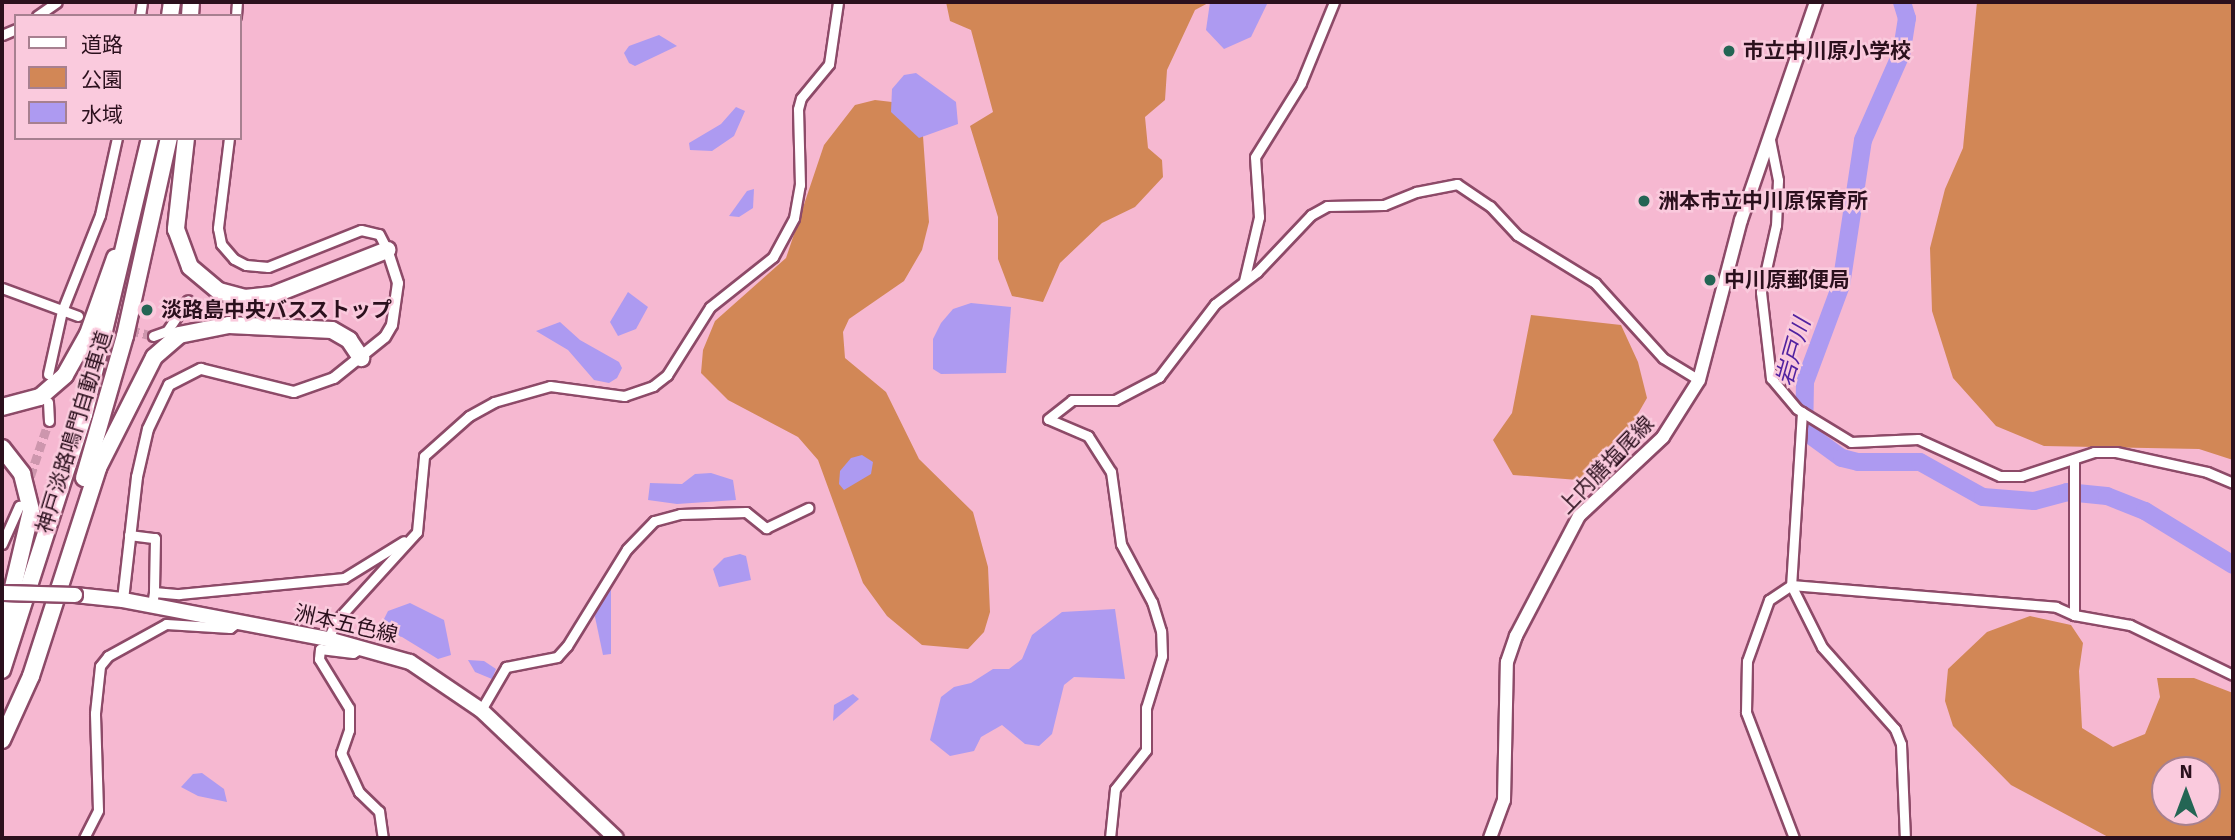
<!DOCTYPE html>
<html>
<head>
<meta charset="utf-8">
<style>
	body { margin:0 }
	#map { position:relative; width:2235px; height:840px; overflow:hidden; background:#f6b8d1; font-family:Signika,"Noto Sans JP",sans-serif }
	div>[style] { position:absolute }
	.green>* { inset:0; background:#d28756 }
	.water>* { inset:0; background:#ad9af1 }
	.river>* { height:18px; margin:-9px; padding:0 9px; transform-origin:9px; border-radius:9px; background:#ad9af1 }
	.minor-tunnel>* { height:9px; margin-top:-4.5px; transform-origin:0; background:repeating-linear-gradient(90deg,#cd96ad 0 9px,transparent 0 13.5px) }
	.roads { filter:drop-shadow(2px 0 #8d4a68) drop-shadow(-2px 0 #8d4a68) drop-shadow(0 2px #8d4a68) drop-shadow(0 -2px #8d4a68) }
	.minor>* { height:9px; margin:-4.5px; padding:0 4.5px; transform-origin:4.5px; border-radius:4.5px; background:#fff }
	.tertiary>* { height:10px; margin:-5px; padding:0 5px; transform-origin:5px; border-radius:5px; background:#fff }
	.secondary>* { height:12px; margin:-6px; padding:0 6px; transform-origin:6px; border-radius:6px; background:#fff }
	.primary>* { height:14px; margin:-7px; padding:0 7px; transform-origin:7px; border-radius:7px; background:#fff }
	.motorway>* { height:16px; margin:-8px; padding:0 8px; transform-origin:8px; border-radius:8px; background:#fff }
	.bridges { filter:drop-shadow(2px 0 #8d4a68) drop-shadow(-2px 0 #8d4a68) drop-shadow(0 2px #8d4a68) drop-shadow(0 -2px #8d4a68) }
	.primary-bridge>* { height:14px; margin:-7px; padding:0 7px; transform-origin:7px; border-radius:7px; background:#fff }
	.dots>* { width:19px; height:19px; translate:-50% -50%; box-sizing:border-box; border:4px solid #facadd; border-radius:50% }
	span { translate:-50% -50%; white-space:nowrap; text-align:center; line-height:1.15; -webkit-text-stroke:5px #facadd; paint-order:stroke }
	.poi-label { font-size:21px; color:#2b101d; font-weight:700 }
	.left { translate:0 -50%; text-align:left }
	.street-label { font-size:21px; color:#2b101d }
	.water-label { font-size:23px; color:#5122a0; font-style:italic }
	.frame { position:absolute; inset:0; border:4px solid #2b101d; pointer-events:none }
	.legend { position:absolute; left:14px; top:14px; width:228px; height:126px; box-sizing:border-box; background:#facadd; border:2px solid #a78090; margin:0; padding:9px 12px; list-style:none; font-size:21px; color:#2b101d }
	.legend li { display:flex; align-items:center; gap:14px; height:35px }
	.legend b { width:35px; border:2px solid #a78090 }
	.north { position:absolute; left:2151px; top:756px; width:70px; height:70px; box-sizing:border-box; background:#facadd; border:2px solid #a78090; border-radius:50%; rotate:0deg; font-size:19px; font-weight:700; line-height:28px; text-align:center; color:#2b101d }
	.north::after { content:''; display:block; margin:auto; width:24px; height:32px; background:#246554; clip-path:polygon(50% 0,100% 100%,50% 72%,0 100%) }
</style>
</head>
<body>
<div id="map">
	<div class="green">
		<div style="clip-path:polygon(946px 2px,1210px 2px,1195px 10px,1167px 70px,1165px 100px,1145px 117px,1148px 148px,1162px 160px,1163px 177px,1135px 207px,1102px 223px,1060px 263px,1043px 302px,1012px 296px,998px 259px,998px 217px,970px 126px,993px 112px,971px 30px,950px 21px)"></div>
		<div style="clip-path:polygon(1977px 2px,2233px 2px,2233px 460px,2199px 449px,2044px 446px,1996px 426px,1953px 378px,1932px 311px,1930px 248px,1945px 189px,1963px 148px)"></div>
		<div style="clip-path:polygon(875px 100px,892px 102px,907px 111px,923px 136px,929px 222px,922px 250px,904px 281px,849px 319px,843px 332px,845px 358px,886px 392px,919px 459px,973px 512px,988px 567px,990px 612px,984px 632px,968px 649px,922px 645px,887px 616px,863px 583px,818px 460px,798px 437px,728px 400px,701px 373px,703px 350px,715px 321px,786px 258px,824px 145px,855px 105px)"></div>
		<div style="clip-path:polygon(1531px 315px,1621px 325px,1638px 362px,1647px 398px,1617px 450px,1578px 480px,1513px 475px,1493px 440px,1512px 413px)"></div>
		<div style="clip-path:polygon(evenodd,2030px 616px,2071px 625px,2083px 643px,2079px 671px,2082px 728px,2113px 747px,2145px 734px,2160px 697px,2157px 678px,2194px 678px,2233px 693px,2233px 838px,2110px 838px,2011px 785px,1953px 726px,1945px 701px,1948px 669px,1987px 632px,2030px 616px,2207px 770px,2207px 812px,2165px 812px,2165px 770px,2207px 770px)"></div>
	</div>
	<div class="water">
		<div style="clip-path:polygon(1210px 2px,1268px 2px,1251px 37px,1224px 49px,1206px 30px)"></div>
		<div style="clip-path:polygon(659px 35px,677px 46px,635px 66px,629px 63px,624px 53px,629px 46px)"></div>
		<div style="clip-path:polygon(916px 73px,956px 102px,958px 124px,919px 138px,891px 112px,892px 89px,904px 75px)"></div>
		<div style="clip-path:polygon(736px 107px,745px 111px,734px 136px,712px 151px,690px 150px,689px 143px,721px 124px)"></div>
		<div style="clip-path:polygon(754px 189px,753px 208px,739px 217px,729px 216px,747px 191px)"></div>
		<div style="clip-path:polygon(628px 292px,648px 307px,636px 329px,618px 336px,610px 322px)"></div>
		<div style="clip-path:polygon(971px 303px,1011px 307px,1006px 373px,941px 374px,933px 369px,933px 339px,941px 323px,953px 309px)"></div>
		<div style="clip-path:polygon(560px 322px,580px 340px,619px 362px,622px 368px,617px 378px,609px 383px,594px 380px,568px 350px,536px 331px)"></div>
		<div style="clip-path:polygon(862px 455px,873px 462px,871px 474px,844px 490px,839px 484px,840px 471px,851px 458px)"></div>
		<div style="clip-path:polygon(711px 473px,733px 480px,736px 500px,677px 504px,648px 500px,650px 483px,682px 484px,695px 474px)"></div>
		<div style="clip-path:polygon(740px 554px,746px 556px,751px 580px,719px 587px,713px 569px,724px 558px)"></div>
		<div style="clip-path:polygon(607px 584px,611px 587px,611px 654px,603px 655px,595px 617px,596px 602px)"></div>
		<div style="clip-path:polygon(410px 603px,444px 620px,451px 655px,438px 659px,402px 637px,378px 631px,388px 611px)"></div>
		<div style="clip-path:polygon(1115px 609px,1125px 679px,1074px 677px,1064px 685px,1052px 734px,1039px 746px,1025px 744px,1002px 725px,981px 737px,974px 751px,950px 756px,930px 740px,941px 697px,954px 687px,971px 683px,993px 669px,1009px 669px,1022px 659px,1032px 635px,1062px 612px)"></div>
		<div style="clip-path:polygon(468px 660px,484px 661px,496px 669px,492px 679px,475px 672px)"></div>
		<div style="clip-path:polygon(853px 694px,859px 699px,833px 721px,834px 705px)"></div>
		<div style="clip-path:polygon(202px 773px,224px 789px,227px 802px,198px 796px,181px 787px,193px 774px)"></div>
	</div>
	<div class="river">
		<div style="left:1902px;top:2px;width:17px;rotate:73deg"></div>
		<div style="left:1907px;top:18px;width:36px;rotate:99deg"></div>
		<div style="left:1901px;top:54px;width:94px;rotate:113.8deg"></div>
		<div style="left:1863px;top:140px;width:147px;rotate:98.6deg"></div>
		<div style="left:1841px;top:285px;width:103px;rotate:110.4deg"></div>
		<div style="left:1805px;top:382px;width:39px;rotate:91deg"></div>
		<div style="left:1804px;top:421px;width:15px;rotate:67deg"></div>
		<div style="left:1810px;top:435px;width:39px;rotate:36deg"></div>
		<div style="left:1842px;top:458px;width:16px;rotate:14deg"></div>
		<div style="left:1858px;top:462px;width:62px"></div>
		<div style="left:1920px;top:462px;width:72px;rotate:29.1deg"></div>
		<div style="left:1983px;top:497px;width:51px;rotate:4.5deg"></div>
		<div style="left:2034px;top:501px;width:34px;rotate:-15deg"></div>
		<div style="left:2067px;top:492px;width:40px;rotate:5.7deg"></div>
		<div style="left:2107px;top:496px;width:41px;rotate:21.5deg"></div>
		<div style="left:2145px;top:511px;width:103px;rotate:31.5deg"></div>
	</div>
	<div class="minor-tunnel">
		<div style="left:78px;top:316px;width:78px;rotate:14.9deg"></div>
		<div style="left:26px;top:489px;width:72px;rotate:-71.3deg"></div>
	</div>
	<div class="roads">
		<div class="minor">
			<div style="left:37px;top:16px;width:24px;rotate:-35deg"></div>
			<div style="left:140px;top:16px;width:14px;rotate:-82deg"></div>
			<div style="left:236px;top:16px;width:14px;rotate:-86deg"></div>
			<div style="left:2px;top:35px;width:15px;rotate:-23deg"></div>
			<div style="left:229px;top:138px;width:91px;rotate:97deg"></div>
			<div style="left:218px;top:228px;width:16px;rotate:79deg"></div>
			<div style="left:221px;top:244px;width:20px;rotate:49deg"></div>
			<div style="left:234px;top:259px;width:13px;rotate:27deg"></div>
			<div style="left:246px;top:265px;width:22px;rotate:5deg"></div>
			<div style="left:268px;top:267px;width:100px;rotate:-21.7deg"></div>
			<div style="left:361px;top:230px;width:18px;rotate:13deg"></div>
			<div style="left:379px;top:234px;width:18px;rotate:63deg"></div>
			<div style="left:1770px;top:140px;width:41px;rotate:78.7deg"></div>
			<div style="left:1778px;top:180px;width:45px;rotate:92.5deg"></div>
			<div style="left:1776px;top:225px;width:69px;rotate:102.6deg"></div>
			<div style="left:1761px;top:292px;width:87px;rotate:83.4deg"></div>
			<div style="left:1771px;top:378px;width:40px;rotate:50deg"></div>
			<div style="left:1797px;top:409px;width:63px;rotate:31.4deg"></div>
			<div style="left:1851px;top:442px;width:67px;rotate:-2.6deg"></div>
			<div style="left:1918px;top:439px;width:90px;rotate:24.3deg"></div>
			<div style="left:2000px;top:476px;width:21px"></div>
			<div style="left:2021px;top:476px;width:77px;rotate:-18.2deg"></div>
			<div style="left:2094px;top:452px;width:22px"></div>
			<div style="left:2116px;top:452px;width:93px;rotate:12.4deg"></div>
			<div style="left:2207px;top:472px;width:28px;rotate:23deg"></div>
			<div style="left:1244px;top:281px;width:66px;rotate:-76.8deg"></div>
			<div style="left:1259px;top:217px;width:60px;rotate:-93.8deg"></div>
			<div style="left:1255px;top:157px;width:87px;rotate:-58.1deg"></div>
			<div style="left:1301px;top:83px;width:87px;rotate:-67.8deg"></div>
			<div style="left:2px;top:288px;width:81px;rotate:20.2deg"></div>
			<div style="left:153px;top:336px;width:15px;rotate:-20deg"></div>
			<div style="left:167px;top:331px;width:37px;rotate:-56deg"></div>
			<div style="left:48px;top:374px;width:65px;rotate:-77.5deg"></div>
			<div style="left:62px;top:311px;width:103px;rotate:-68.4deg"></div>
			<div style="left:100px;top:215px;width:79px;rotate:-77.6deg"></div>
			<div style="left:48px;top:402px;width:19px;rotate:87deg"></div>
			<div style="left:1802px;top:412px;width:173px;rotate:93.6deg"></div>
			<div style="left:1791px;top:585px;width:69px;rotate:63.4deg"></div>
			<div style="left:1822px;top:647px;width:110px;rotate:48.3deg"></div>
			<div style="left:1895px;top:729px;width:16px;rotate:68deg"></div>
			<div style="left:1901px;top:744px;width:94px;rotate:87.6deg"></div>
			<div style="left:2074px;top:459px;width:156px;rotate:90deg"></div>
			<div style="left:129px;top:535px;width:26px;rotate:7deg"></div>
			<div style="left:155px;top:538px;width:54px;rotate:91.1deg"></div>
			<div style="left:2px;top:544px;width:42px;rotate:-65.9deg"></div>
			<div style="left:152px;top:605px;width:13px;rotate:-81deg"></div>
			<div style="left:154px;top:592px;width:25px;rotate:5deg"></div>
			<div style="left:179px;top:594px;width:166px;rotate:-5.5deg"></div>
			<div style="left:344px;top:578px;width:70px;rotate:-31.7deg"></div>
			<div style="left:328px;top:639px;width:20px;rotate:-66deg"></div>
			<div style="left:336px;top:621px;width:120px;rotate:-47.7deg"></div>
			<div style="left:417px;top:532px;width:76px;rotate:-84.7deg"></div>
			<div style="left:424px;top:456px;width:60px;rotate:-41.6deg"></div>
			<div style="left:469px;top:416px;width:29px;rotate:-29deg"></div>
			<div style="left:494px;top:402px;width:58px;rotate:-15.9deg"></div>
			<div style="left:550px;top:386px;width:75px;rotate:7.7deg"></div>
			<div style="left:624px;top:396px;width:31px;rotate:-19deg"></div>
			<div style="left:653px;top:386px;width:18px;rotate:-38deg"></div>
			<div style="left:667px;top:375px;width:80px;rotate:-57.7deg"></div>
			<div style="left:710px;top:307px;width:80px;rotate:-38.4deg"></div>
			<div style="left:773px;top:257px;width:44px;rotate:-61.7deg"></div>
			<div style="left:794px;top:218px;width:34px;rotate:-80deg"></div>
			<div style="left:800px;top:185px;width:76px;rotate:-91.5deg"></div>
			<div style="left:798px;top:109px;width:11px;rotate:-75deg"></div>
			<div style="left:801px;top:98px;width:44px;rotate:-50.5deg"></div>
			<div style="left:829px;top:64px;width:63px;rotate:-81.7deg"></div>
			<div style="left:361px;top:648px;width:9px;rotate:148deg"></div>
			<div style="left:353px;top:653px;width:33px;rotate:-173deg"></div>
			<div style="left:320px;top:649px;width:10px;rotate:96deg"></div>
			<div style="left:319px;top:659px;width:57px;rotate:58.5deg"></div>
			<div style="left:349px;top:708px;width:22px;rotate:90deg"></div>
			<div style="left:349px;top:730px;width:24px;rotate:109deg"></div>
			<div style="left:341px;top:753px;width:43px;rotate:65.2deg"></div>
			<div style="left:359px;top:792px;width:28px;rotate:44deg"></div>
			<div style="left:379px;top:811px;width:27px;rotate:82deg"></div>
			<div style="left:481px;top:710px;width:50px;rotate:-59.8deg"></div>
			<div style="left:506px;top:667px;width:52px;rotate:-11.1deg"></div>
			<div style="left:557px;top:657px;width:15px;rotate:-48deg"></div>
			<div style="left:567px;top:646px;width:114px;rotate:-58.3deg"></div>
			<div style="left:627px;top:549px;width:39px;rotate:-46deg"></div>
			<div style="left:654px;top:521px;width:27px;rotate:-15deg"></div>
			<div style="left:680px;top:514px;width:66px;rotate:-1.7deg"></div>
			<div style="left:746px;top:512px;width:26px;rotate:39deg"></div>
			<div style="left:766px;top:528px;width:47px;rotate:-25.5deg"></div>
			<div style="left:84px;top:838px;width:31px;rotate:-63deg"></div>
			<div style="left:98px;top:810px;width:97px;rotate:-91.8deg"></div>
			<div style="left:95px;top:713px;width:47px;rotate:-83.9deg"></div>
			<div style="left:100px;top:666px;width:13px;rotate:-51deg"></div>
			<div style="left:108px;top:656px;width:66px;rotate:-28.9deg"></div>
			<div style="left:166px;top:624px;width:64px;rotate:3.6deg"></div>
			<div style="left:230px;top:628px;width:10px;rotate:-37deg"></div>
			<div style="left:1110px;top:838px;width:49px;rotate:-84.2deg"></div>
			<div style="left:1115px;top:789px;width:50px;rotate:-51.5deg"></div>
			<div style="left:1146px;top:750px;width:42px;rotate:-90deg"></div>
			<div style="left:1146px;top:708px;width:54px;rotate:-72.9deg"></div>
			<div style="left:1162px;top:656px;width:25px;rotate:-92deg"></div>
			<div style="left:1161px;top:631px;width:30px;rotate:-107deg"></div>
			<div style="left:1152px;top:602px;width:66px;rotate:-118.1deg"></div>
			<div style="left:1121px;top:544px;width:73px;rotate:-97.9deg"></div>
			<div style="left:1111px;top:472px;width:43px;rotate:-122.6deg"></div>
			<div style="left:1088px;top:436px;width:43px;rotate:-157deg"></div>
			<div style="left:1048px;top:419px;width:31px;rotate:-38deg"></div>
			<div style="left:1072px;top:400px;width:43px"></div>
			<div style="left:1115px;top:400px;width:50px;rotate:-27.6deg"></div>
			<div style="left:1159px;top:377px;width:92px;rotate:-52.5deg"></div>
			<div style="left:1215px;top:304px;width:53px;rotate:-37.3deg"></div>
			<div style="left:1257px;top:272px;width:79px;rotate:-46.5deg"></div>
			<div style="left:1311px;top:215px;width:18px;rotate:-29deg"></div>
			<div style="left:1327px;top:206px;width:57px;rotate:-1deg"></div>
			<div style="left:1384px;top:205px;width:35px;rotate:-22deg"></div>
			<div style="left:1416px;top:192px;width:42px;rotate:-11deg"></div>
			<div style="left:1457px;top:184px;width:40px;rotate:34deg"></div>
			<div style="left:1490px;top:206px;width:40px;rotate:47deg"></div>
			<div style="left:1517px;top:235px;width:92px;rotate:31.6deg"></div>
			<div style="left:1595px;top:283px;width:101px;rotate:47.8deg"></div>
			<div style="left:1663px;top:358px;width:42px;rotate:31.4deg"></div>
			<div style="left:1794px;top:838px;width:135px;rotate:-110.9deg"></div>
			<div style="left:1746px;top:712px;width:51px;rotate:-88.9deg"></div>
			<div style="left:1747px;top:661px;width:65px;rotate:-70.2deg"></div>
			<div style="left:1769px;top:600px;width:27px;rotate:-34deg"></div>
			<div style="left:1791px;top:585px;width:266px;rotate:4.7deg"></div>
			<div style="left:2056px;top:607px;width:20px;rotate:24deg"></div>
			<div style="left:2074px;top:615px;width:57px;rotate:10.1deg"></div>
			<div style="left:2130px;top:625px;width:114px;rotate:25.9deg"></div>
		</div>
		<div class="tertiary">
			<div style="left:123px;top:600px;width:124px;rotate:-83.5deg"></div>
			<div style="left:137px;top:477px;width:49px;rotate:-77.1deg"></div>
			<div style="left:148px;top:429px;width:49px;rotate:-64.5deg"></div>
			<div style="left:169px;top:385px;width:36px;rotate:-27deg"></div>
			<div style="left:201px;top:369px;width:96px;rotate:13.9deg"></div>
			<div style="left:294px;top:392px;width:42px;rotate:-19.3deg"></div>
			<div style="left:334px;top:378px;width:65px;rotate:-38.8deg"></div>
			<div style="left:385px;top:337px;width:14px;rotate:-60deg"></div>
			<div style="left:392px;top:325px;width:42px;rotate:-81.9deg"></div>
			<div style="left:398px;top:283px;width:35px;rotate:-108deg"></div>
		</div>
		<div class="secondary">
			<div style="left:1490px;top:838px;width:40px;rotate:-69.8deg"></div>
			<div style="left:1504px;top:800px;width:138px;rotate:-88.8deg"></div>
			<div style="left:1507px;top:662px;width:28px;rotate:-71deg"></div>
			<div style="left:1516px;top:636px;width:136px;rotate:-62.3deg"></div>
			<div style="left:1579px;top:516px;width:115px;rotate:-43.2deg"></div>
			<div style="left:1663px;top:437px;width:67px;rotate:-57.7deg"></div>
			<div style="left:1699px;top:380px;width:165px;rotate:-75.3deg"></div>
			<div style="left:1741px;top:220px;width:231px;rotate:-71deg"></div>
		</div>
		<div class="primary">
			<div style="left:75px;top:595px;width:48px;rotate:5.9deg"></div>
			<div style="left:123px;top:600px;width:209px;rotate:10.8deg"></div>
			<div style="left:328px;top:639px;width:85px;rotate:15.7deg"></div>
			<div style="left:410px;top:662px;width:86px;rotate:34.1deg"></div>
			<div style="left:481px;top:710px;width:186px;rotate:43.5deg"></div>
		</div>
		<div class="motorway">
			<div style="left:170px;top:16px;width:14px;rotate:-82deg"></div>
			<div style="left:190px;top:16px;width:14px;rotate:-86deg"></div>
			<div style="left:186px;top:138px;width:92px;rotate:96.3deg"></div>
			<div style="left:176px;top:229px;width:40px;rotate:69.8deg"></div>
			<div style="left:190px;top:267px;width:38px;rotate:40deg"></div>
			<div style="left:219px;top:291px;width:27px;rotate:15deg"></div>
			<div style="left:245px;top:298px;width:28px;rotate:-6deg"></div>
			<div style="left:273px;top:295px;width:123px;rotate:-21.5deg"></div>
			<div style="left:2px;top:407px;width:39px;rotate:-15deg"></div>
			<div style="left:40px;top:397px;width:33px;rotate:-41deg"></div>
			<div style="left:65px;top:375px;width:47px;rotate:-60.7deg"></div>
			<div style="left:88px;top:334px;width:81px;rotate:-70.4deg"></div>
			<div style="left:2px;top:448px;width:33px;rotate:52deg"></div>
			<div style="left:22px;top:474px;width:38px;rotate:76deg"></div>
			<div style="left:31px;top:511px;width:126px;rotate:103.3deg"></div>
			<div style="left:84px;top:478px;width:148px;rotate:-73.9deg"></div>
			<div style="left:125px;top:336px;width:203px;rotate:-77.5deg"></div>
			<div style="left:2px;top:670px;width:268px;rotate:-72.2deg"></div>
			<div style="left:84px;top:415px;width:285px;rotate:-76.6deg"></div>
			<div style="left:2px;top:740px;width:70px;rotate:-65.6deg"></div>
			<div style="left:31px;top:676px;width:219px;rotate:-72.1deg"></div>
			<div style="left:98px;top:468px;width:124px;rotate:-63.2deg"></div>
			<div style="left:154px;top:357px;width:33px;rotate:-41deg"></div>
			<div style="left:179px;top:335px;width:51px;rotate:-11.3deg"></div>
			<div style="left:229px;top:325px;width:103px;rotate:2.8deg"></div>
			<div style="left:332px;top:330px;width:20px;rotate:30deg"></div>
			<div style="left:349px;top:340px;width:22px;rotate:56deg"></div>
		</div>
	</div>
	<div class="bridges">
		<div class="primary-bridge">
			<div style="left:4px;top:593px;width:71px;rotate:1.6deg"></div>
		</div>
	</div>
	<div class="dots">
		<div style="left:1729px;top:51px;background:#246554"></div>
		<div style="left:1644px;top:201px;background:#246554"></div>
		<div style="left:1710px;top:280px;background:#246554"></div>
		<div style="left:147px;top:310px;background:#246554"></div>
	</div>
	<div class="poi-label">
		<span class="left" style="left:1743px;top:51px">市立中川原小学校</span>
		<span class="left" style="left:1658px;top:201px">洲本市立中川原保育所</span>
		<span class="left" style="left:1724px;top:280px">中川原郵便局</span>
		<span class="left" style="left:161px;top:310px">淡路島中央バスストップ</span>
	</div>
	<div class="street-label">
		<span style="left:74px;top:432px;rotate:-73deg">神戸淡路鳴門自動車道</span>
		<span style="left:1606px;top:465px;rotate:-46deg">上内膳塩尾線</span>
		<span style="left:346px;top:624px;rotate:13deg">洲本五色線</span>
	</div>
	<div class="water-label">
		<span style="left:1794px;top:352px;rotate:-74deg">岩戸川</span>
	</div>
	<div class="frame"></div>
	<ul class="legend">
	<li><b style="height:9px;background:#fff"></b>道路</li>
	<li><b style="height:19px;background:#d28756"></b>公園</li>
	<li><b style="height:19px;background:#ad9af1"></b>水域</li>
	</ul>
	<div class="north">N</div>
</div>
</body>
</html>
